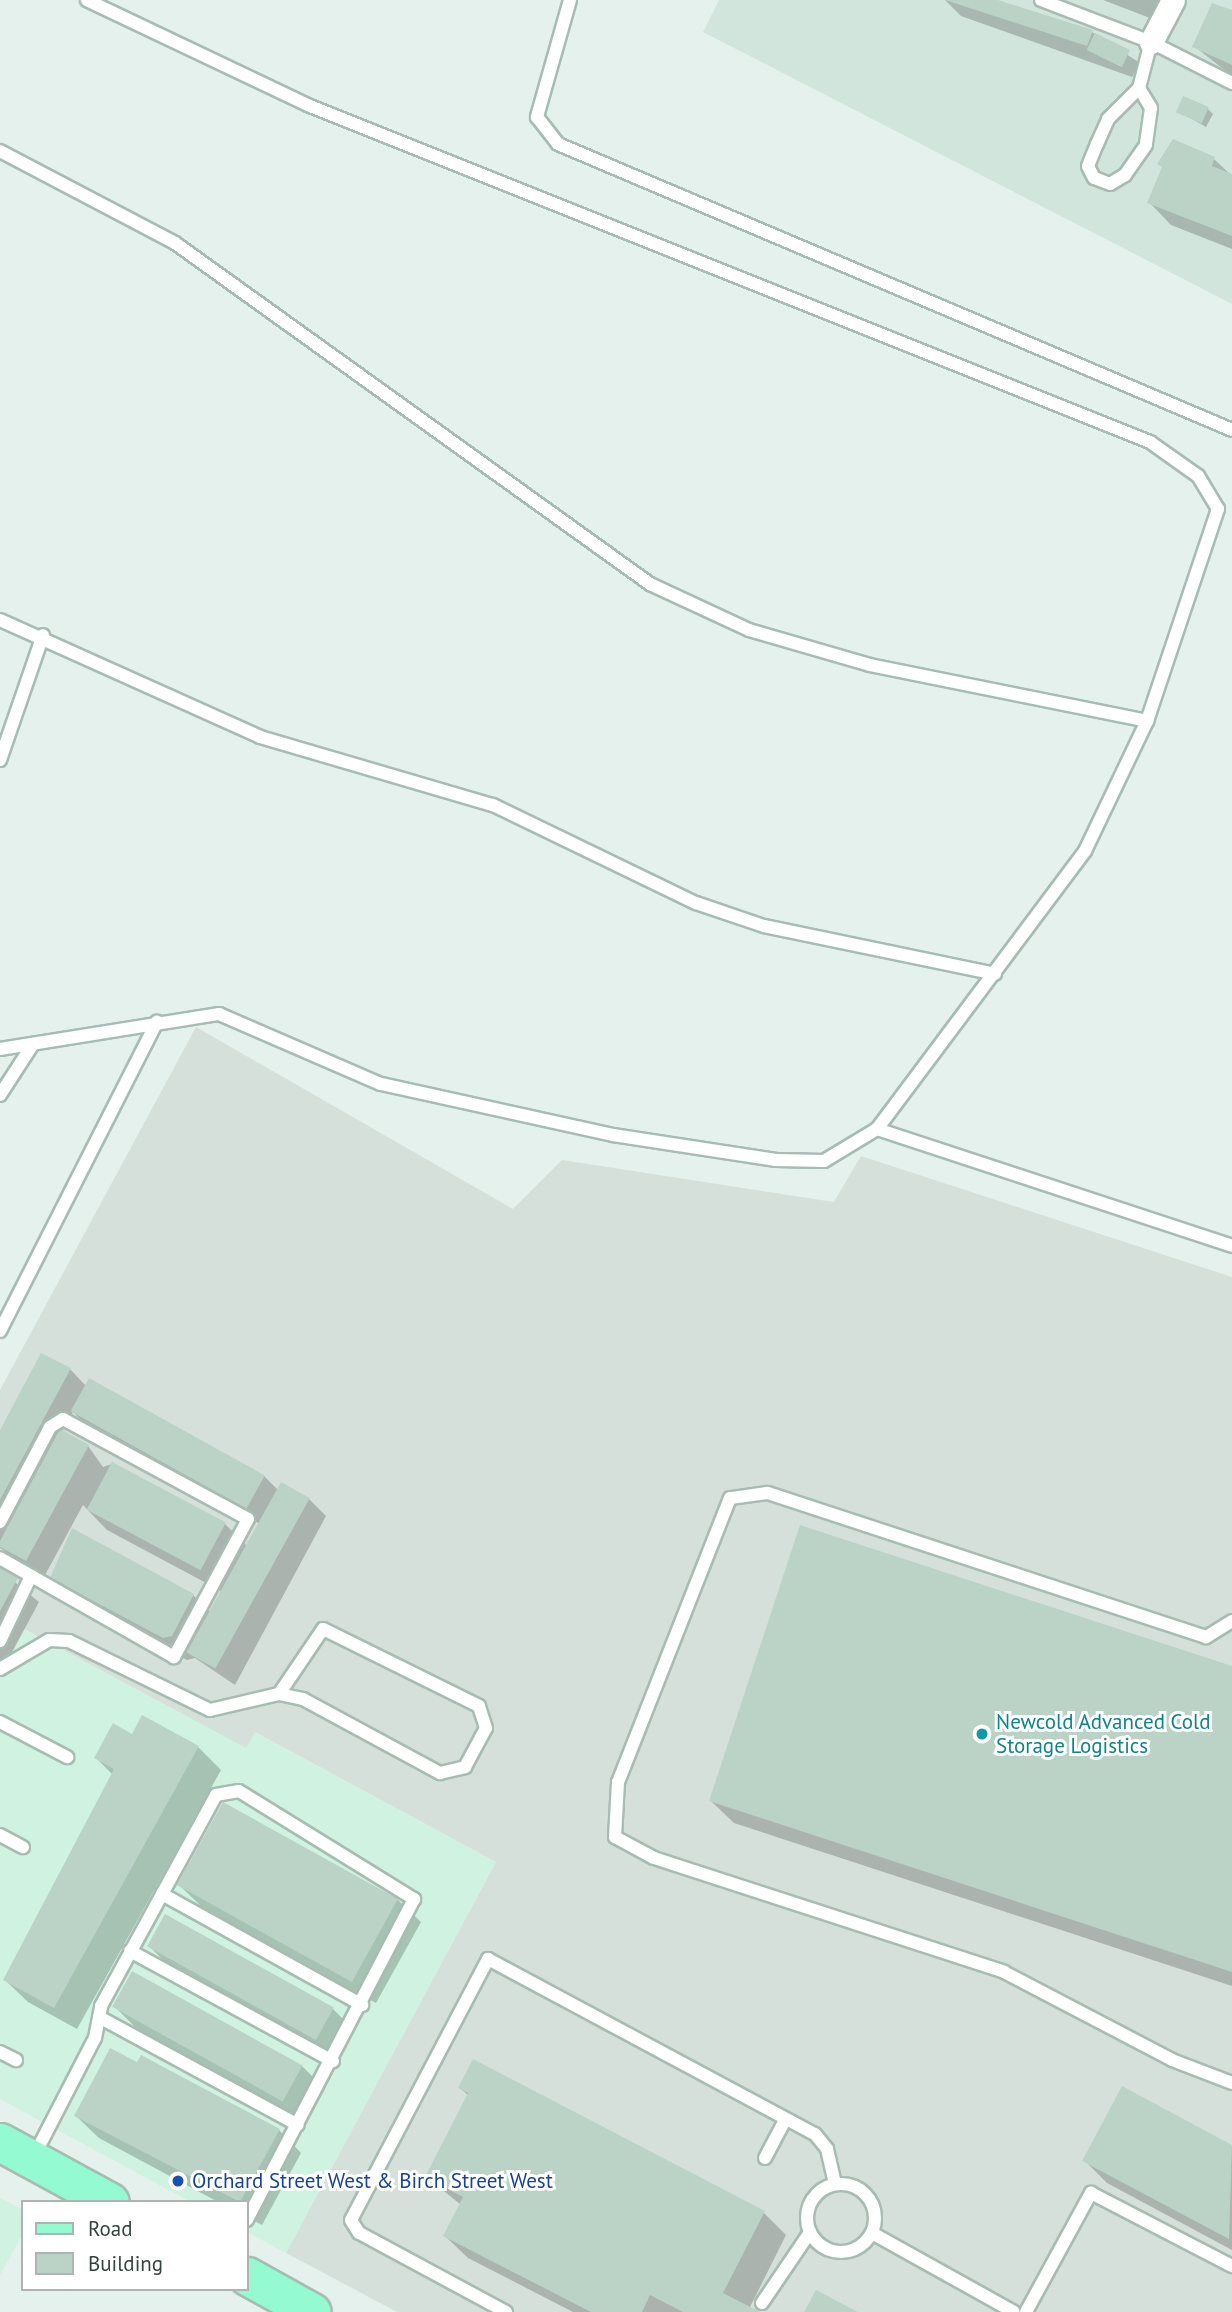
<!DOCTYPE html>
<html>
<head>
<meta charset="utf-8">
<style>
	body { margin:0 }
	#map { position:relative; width:1232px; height:2312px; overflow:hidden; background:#e4f1ec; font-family:"PT Sans",sans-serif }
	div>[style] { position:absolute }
	.residential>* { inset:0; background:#d2e5dd }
	.commercial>* { inset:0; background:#cff3e0 }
	.industrial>* { inset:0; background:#d6e0db }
	.shadow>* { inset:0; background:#0003 }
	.building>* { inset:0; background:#bad3c6; transform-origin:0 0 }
	.roads { filter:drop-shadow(2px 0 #a7bcb2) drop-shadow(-2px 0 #a7bcb2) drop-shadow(0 2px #a7bcb2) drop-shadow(0 -2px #a7bcb2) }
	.service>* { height:12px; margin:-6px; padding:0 6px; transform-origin:6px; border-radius:6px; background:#fff }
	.service>.ring { margin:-6px; padding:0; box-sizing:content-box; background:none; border:12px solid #fff; border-radius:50% }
	.minor>* { height:23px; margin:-11.5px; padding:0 11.5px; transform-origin:11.5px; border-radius:11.5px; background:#fff }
	.primary>* { height:37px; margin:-18.5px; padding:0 18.5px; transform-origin:18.5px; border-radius:18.5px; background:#94fad1 }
	.dots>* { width:19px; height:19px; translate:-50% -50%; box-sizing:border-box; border:4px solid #fff; border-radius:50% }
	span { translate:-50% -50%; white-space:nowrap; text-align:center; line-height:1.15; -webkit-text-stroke:6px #fff; paint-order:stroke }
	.culture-label { font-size:21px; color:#0d838f }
	.left { translate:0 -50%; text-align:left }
	.transit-label { font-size:21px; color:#164399 }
	.legend { position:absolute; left:21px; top:2200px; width:228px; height:91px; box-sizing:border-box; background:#fff; border:2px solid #aeb4b1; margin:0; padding:9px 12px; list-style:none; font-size:21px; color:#34433c }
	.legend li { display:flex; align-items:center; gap:14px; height:35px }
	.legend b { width:35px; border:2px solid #aeb4b1 }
</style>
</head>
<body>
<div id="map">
	<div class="residential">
		<div style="clip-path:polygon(719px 0,1232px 0,1232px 304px,703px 32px)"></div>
	</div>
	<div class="commercial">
		<div style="clip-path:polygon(23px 1629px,245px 1747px,254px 1732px,496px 1862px,286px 2253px,247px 2232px,247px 2202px,191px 2202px,0 2099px,0 1672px)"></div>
		<div style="clip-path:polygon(0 2198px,23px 2210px,23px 2233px,0 2275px)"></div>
	</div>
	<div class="industrial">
		<div style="clip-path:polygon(196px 1027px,513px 1209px,562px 1160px,834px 1202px,861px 1156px,1232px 1277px,1232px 2312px,397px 2312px,286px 2253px,496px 1862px,255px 1732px,246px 1748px,24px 1629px,0 1672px,0 1390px)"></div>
	</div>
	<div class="shadow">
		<div style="clip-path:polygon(945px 0,996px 0,1092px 32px,1140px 63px,1132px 77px,961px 16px)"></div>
		<div style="clip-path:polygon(1103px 0,1159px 0,1150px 18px)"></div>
		<div style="clip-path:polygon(1232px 15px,1232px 76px,1194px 46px)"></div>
		<div style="clip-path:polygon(1208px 109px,1213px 114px,1206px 127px,1178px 111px)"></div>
		<div style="clip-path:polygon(1174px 141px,1214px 159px,1232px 176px,1232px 249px,1171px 225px,1149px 202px)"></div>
		<div style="clip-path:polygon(evenodd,70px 1369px,86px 1386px,264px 1476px,278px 1490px,309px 1499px,326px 1516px,235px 1685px,195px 1658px,187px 1660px,75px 1600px,52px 1577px,193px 1595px,211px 1613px,223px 1592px,107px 1530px,83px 1505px,44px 1577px,0 1548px,0 1433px,70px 1369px,73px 1412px,95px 1434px,260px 1524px,248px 1547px,225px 1524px,112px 1464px,103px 1467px,88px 1446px,62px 1432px,73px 1412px)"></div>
		<div style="clip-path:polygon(0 1570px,39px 1602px,0 1675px)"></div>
		<div style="clip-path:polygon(1232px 1668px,1232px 1986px,734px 1823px,711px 1801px)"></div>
		<div style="clip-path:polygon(133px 1736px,198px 1747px,221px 1770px,77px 2029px,28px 2002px,5px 1980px,113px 1775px,96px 1758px)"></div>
		<div style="clip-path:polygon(179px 1885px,398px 1900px,421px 1922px,376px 2003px,202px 1907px)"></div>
		<div style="clip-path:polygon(149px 1946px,333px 2009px,350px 2026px,334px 2055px,166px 1963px)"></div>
		<div style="clip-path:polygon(115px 2007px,302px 2066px,325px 2089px,307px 2122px,138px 2030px)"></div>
		<div style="clip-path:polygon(460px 2088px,764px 2213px,786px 2235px,749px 2309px,756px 2312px,573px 2312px,468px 2258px,445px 2236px,461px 2205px,427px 2177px,469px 2096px)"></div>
		<div style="clip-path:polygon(1123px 2089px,1232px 2147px,1232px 2250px,1107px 2183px,1085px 2161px)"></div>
		<div style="clip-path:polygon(76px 2116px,279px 2130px,301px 2153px,262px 2225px,247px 2217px,247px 2202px,218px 2202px,99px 2138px)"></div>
	</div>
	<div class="building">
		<div style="clip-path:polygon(945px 0,998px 0,1093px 30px,1087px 46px)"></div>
		<div style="clip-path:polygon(1212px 3px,1232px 10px,1232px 65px,1192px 47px)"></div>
		<div style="left:1095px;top:33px;width:39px;height:19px;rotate:26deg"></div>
		<div style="left:1183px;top:96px;width:28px;height:18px;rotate:23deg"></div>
		<div style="clip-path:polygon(1173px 139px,1215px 157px,1212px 166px,1232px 174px,1232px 236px,1147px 203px,1162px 167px,1157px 164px)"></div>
		<div style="clip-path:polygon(41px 1353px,71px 1368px,0 1500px,0 1430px)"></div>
		<div style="left:89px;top:1378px;width:201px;height:38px;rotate:29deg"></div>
		<div style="clip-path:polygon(60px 1429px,89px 1445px,26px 1561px,0 1547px,0 1541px)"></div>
		<div style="left:112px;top:1462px;width:129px;height:54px;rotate:28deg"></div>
		<div style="left:281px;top:1482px;width:33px;height:195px;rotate:29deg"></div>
		<div style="clip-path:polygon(800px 1525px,1232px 1666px,1232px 1972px,709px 1801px)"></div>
		<div style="clip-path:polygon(72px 1528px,194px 1594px,172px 1636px,163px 1638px,50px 1578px)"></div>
		<div style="clip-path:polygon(0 1568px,18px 1578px,0 1611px)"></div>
		<div style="clip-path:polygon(142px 1715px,199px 1746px,54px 2008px,3px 1980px,114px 1769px,94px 1758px,113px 1723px,132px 1734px)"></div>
		<div style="left:223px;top:1802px;width:200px;height:95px;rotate:29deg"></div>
		<div style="left:165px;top:1914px;width:193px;height:37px;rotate:29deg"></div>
		<div style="left:132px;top:1971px;width:195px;height:41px;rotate:29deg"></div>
		<div style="clip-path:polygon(110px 2048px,137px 2062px,141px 2055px,280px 2129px,240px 2202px,74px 2116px)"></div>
		<div style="clip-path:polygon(473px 2059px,765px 2211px,723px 2293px,760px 2312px,683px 2312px,650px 2295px,642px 2312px,591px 2312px,443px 2236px,463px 2197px,425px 2177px,468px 2093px,458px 2088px)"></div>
		<div style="clip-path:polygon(1122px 2086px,1232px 2145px,1229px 2239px,1082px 2161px)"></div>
		<div style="clip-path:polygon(816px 2290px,858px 2312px,804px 2312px)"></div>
	</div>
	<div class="roads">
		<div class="service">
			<div style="left:570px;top:0;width:122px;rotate:105.8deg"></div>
			<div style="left:537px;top:117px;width:34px;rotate:52deg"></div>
			<div style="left:558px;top:144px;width:732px;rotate:22.99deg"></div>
			<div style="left:1041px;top:0;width:118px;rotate:20.9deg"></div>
			<div style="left:1151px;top:42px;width:91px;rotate:26.8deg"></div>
			<div style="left:1139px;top:88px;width:23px;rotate:59deg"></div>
			<div style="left:1151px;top:108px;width:37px;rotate:98deg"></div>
			<div style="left:1146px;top:145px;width:37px;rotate:125deg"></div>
			<div style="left:1125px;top:175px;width:17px;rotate:149deg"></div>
			<div style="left:1110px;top:184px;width:17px;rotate:-159deg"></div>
			<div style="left:1094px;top:178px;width:13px;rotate:-117deg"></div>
			<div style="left:1088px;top:166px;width:24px;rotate:-68deg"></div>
			<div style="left:1097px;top:144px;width:27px;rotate:-66deg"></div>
			<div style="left:1108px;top:119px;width:44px;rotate:-45deg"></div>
			<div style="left:1139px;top:88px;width:48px;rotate:-75.4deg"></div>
			<div style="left:0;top:151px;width:198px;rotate:27.7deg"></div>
			<div style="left:175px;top:243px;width:585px;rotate:35.67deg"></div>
			<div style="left:650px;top:584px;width:109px;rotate:24.9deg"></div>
			<div style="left:749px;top:630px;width:126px;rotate:16.1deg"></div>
			<div style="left:870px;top:665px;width:283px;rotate:11.4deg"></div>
			<div style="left:0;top:620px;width:285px;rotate:24.2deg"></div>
			<div style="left:260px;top:737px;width:243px;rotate:16.3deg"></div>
			<div style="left:493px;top:805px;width:225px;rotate:25.8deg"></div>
			<div style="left:696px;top:903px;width:72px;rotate:18.7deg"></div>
			<div style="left:764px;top:926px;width:236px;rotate:11.7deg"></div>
			<div style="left:0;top:760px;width:132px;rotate:-71deg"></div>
			<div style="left:0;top:1049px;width:222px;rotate:-9.1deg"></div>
			<div style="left:219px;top:1014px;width:176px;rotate:23.4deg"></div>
			<div style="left:381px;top:1084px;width:238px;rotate:12.4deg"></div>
			<div style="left:613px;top:1135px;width:165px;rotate:8.7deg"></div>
			<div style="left:776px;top:1160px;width:48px;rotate:1.2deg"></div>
			<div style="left:824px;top:1161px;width:62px;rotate:-31.1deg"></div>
			<div style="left:877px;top:1129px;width:347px;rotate:-53.2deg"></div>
			<div style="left:1085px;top:851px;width:144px;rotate:-64.5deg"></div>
			<div style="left:1147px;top:721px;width:224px;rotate:-71.5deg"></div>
			<div style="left:1218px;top:509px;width:39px;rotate:-121deg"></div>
			<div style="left:1198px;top:476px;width:59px;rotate:-144.7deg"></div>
			<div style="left:1150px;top:442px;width:905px;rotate:-158.2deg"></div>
			<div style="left:310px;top:106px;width:247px;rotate:-154.6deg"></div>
			<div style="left:0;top:1095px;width:61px;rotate:-57.1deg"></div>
			<div style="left:877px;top:1129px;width:374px;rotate:18.2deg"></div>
			<div style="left:0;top:1331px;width:347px;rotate:-63.1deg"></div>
			<div style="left:0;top:1522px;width:107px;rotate:-62.2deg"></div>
			<div style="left:50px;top:1427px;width:15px;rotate:-32deg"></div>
			<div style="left:63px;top:1419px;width:210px;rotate:28.4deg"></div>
			<div style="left:248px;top:1519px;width:157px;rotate:118.2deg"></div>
			<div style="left:174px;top:1657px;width:200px;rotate:-150.4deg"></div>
			<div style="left:1232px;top:1621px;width:31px;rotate:148deg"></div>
			<div style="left:1206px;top:1637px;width:462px;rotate:-161.8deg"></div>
			<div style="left:767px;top:1493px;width:37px;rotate:172deg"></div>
			<div style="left:730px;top:1498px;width:305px;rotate:111.5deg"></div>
			<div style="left:618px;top:1782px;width:55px;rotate:93.1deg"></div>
			<div style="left:615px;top:1837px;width:44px;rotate:28.3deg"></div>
			<div style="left:654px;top:1858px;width:368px;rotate:18deg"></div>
			<div style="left:1004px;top:1972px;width:190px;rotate:27.6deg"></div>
			<div style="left:1172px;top:2060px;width:64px;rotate:21deg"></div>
			<div style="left:0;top:1641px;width:72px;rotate:-64.5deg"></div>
			<div style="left:0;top:1669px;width:57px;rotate:-30.6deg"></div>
			<div style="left:49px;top:1640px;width:20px;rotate:3deg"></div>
			<div style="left:69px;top:1641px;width:157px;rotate:26.1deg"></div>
			<div style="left:210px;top:1710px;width:71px;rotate:-13.1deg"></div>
			<div style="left:279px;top:1694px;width:25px;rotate:12deg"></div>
			<div style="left:303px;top:1699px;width:156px;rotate:28.4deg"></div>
			<div style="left:440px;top:1773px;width:26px;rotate:-13deg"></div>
			<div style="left:465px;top:1767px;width:44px;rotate:-61.7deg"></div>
			<div style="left:486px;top:1728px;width:23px;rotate:-108deg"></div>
			<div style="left:479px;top:1706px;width:174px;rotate:-153.7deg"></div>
			<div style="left:323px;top:1629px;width:78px;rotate:124.1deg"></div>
			<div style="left:0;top:1722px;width:76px;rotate:27.6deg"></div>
			<div style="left:0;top:1835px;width:26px;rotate:28deg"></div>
			<div style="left:162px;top:1894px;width:229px;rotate:29deg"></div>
			<div style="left:130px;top:1951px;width:231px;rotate:28.5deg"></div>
			<div style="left:99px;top:2017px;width:226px;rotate:28.5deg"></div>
			<div style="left:0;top:2052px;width:18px;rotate:27deg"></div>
			<div style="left:34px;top:2156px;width:133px;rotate:-62.7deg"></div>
			<div style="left:95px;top:2038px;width:33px;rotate:-79deg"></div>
			<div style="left:101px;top:2006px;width:240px;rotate:-61.4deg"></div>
			<div style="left:216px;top:1795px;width:23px;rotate:-10deg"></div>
			<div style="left:239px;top:1791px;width:206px;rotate:31.7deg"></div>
			<div style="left:414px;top:1899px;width:362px;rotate:117.5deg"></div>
			<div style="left:765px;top:2158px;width:43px;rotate:-62.2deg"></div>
			<div class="ring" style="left:807px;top:2184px;width:56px;height:56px"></div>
			<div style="left:872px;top:2233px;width:162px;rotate:29.1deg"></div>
			<div style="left:762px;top:2303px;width:86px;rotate:-55.9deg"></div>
			<div style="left:506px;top:2312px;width:167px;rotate:-151.7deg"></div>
			<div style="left:359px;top:2233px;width:15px;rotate:-122deg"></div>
			<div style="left:351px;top:2220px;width:295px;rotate:-62.3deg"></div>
			<div style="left:488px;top:1959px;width:371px;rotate:28.2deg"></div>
			<div style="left:815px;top:2134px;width:19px;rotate:51deg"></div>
			<div style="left:827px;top:2149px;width:36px;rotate:77deg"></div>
			<div style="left:1026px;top:2312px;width:136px;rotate:-61.4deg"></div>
			<div style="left:1091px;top:2193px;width:159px;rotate:27.4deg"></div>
		</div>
		<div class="minor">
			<div style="left:1151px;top:42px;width:47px;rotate:-62.4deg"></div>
		</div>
		<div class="primary">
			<div style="left:0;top:2142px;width:125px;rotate:28.6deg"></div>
			<div style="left:247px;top:2276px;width:74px;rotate:29deg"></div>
		</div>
	</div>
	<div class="dots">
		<div style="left:982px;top:1734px;background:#0f9aa8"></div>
		<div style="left:178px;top:2181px;background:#1a4fb4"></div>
	</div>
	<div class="culture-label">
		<span class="left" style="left:996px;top:1734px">Newcold Advanced Cold<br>Storage Logistics</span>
	</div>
	<div class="transit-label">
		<span class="left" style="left:192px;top:2181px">Orchard Street West &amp; Birch Street West</span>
	</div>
	<ul class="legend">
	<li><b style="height:9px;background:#94fad1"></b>Road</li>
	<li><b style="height:19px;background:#bad3c6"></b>Building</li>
	</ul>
</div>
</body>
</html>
